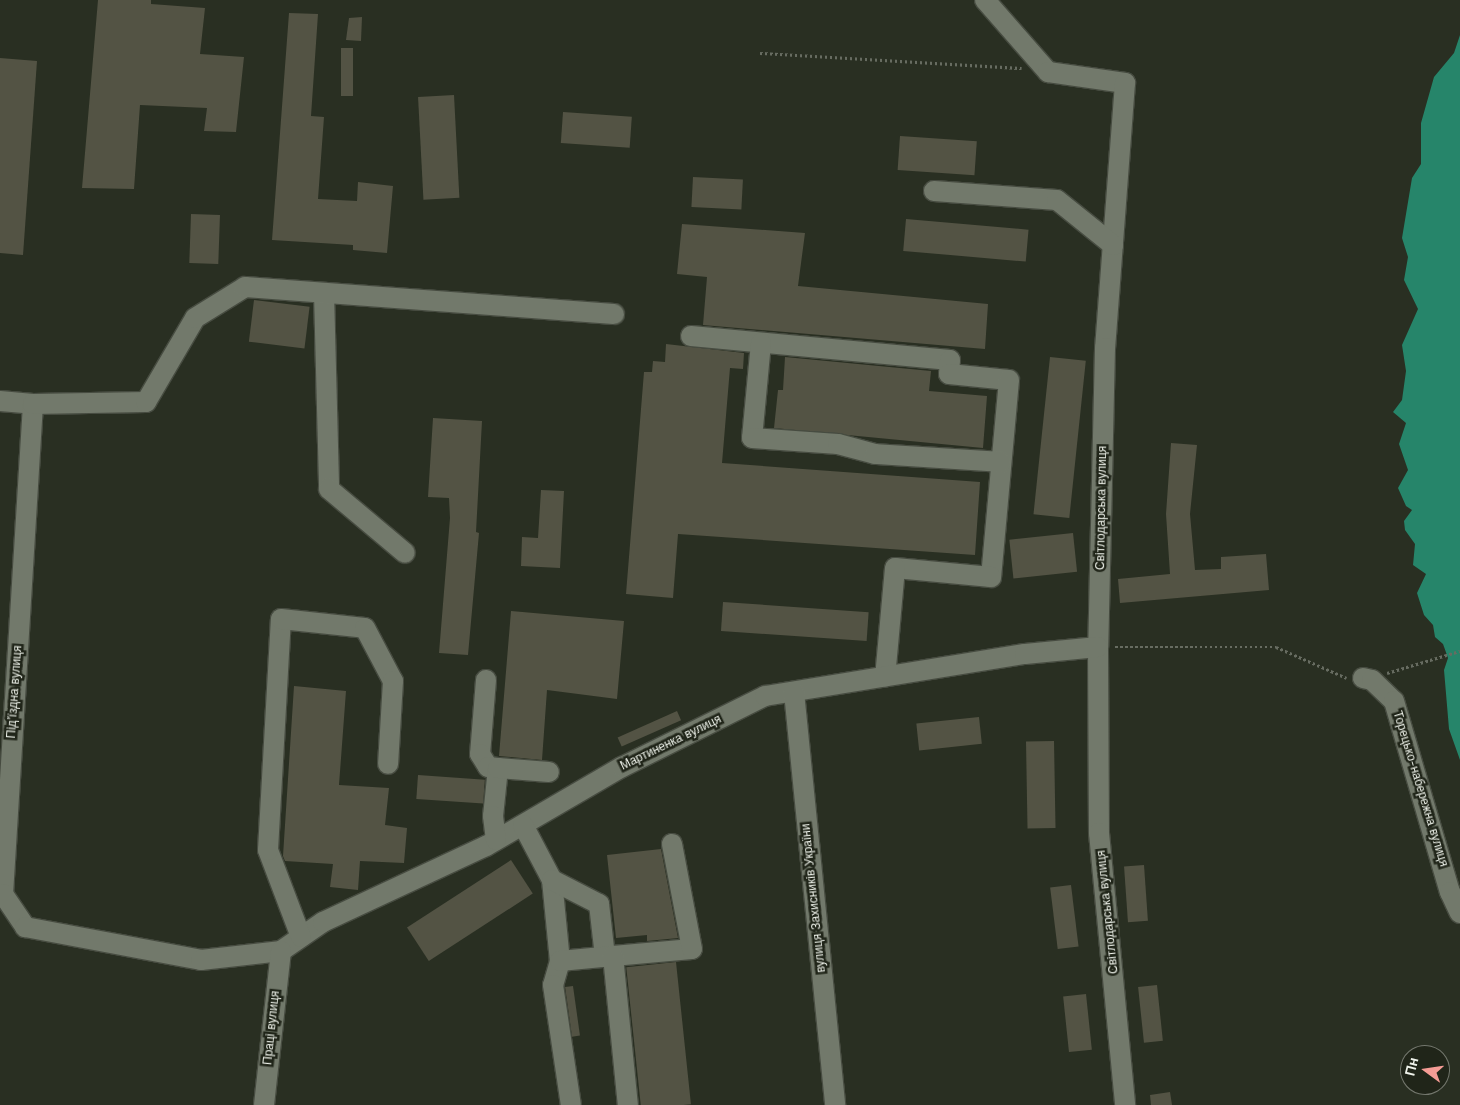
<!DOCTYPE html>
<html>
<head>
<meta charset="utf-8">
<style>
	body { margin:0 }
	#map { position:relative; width:1460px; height:1105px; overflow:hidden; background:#292f22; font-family:"Work Sans",sans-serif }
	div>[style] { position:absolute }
	.water>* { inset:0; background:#26856a }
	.building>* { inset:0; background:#535344; transform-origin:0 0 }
	.path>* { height:2.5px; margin-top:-1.25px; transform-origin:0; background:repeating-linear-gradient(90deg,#676c61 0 2.5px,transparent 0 5px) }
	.roads { filter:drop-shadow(1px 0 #474c41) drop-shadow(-1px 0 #474c41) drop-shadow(0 1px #474c41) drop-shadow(0 -1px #474c41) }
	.minor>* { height:20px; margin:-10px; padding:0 10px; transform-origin:10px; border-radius:10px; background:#72796b }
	span { translate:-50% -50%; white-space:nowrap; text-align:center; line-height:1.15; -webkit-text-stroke:5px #202519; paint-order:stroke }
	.street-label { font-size:12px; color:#eff3eb }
	.north { position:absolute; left:1400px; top:1045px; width:50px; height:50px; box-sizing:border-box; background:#202519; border:1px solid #73776d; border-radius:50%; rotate:284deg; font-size:14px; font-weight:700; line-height:20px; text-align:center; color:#eff3eb }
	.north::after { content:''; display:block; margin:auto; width:18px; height:22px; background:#f59c95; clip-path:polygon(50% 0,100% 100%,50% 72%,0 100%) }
</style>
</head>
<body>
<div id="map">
	<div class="water">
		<div style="clip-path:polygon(1460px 35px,1460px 760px,1449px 729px,1444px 670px,1448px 658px,1443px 644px,1435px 637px,1433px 625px,1424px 615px,1417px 593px,1426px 574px,1413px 565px,1415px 544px,1405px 530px,1404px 521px,1412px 510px,1406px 506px,1398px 488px,1408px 470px,1399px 444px,1406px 423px,1393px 412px,1402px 400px,1406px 371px,1402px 345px,1418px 309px,1404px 280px,1408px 257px,1402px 238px,1412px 178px,1421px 164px,1421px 123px,1434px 77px,1454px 53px)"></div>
	</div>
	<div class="building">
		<div style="clip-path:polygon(98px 0,151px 0,151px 4px,205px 8px,200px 54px,244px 57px,236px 132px,204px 131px,207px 108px,140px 105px,134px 189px,82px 188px)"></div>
		<div style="clip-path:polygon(289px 13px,318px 14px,311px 116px,324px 117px,318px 199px,357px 201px,358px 182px,393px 186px,387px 253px,353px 250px,353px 245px,272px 240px)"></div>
		<div style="clip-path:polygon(362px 17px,361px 41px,346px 40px,349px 18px)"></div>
		<div style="left:341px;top:48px;width:12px;height:48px"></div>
		<div style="clip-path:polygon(0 58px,37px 61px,23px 255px,0 253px)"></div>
		<div style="left:454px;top:95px;width:103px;height:36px;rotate:87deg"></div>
		<div style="left:563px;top:112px;width:69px;height:31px;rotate:4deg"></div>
		<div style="left:900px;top:136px;width:77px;height:34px;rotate:4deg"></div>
		<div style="left:693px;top:177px;width:50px;height:30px;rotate:3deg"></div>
		<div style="left:191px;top:214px;width:29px;height:49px;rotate:2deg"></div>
		<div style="left:906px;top:219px;width:123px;height:32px;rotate:5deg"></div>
		<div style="clip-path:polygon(682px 224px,805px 233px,798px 286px,988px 304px,985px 349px,703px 325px,707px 277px,677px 274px)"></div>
		<div style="left:254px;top:300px;width:56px;height:42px;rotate:7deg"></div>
		<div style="clip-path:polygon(666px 344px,744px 353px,743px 369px,730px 368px,722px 463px,980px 482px,975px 555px,678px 534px,673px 598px,626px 594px,644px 372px,652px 372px,653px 361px,665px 362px)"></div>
		<div style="clip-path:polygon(785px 357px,931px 371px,929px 391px,987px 396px,983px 448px,774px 428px,778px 390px,783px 390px)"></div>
		<div style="left:1050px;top:357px;width:36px;height:158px;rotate:6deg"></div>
		<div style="clip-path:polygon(433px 418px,482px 421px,476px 532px,479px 533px,468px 655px,439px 653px,450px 518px,449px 498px,428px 497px)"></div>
		<div style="clip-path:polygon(1171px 443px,1197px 445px,1190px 514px,1195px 570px,1221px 569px,1221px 557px,1266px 554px,1269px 590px,1120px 603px,1118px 579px,1170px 574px,1166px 514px)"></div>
		<div style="clip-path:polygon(541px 490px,564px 491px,560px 568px,521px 566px,522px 537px,538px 538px)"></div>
		<div style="left:1073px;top:533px;width:39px;height:64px;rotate:84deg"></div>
		<div style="left:723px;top:602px;width:146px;height:29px;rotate:4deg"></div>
		<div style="clip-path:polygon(511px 611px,624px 621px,617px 699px,547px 690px,542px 760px,499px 756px)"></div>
		<div style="clip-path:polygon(294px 686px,346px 691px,339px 785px,389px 788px,385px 825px,407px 828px,404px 863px,360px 861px,358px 890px,330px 887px,333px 864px,285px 861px,283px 856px)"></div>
		<div style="left:677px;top:711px;width:10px;height:65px;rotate:66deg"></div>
		<div style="left:979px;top:717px;width:27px;height:63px;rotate:84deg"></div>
		<div style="left:1054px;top:741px;width:87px;height:28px;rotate:89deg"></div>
		<div style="left:418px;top:775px;width:67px;height:24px;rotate:4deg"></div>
		<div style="clip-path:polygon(661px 849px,678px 938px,647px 941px,647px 935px,616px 938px,607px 855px)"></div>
		<div style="left:511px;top:860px;width:40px;height:124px;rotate:57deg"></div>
		<div style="left:1144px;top:865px;width:56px;height:20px;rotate:86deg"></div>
		<div style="left:1071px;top:885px;width:62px;height:21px;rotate:83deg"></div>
		<div style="left:676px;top:962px;width:143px;height:50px;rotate:84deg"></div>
		<div style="left:1157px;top:985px;width:56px;height:19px;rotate:84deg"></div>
		<div style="left:573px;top:986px;width:50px;height:8px;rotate:82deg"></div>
		<div style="left:1086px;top:994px;width:56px;height:23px;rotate:84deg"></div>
		<div style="clip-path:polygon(1170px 1092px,1172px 1105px,1151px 1105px,1150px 1095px)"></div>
	</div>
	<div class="path">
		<div style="left:760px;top:53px;width:262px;rotate:3.3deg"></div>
		<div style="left:1115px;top:647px;width:161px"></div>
		<div style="left:1276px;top:647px;width:77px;rotate:23.6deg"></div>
		<div style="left:1387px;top:673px;width:76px;rotate:-16.8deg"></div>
	</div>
	<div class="roads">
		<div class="minor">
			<div style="left:985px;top:0;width:96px;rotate:48.8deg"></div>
			<div style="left:1048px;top:72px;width:78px;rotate:8.1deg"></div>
			<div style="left:1125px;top:83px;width:266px;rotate:94.3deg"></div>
			<div style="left:1105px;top:348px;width:299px;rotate:91.3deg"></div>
			<div style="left:1098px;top:647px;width:186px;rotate:89.7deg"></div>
			<div style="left:1099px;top:833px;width:273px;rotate:84.5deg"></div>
			<div style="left:934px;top:191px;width:123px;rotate:4.2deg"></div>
			<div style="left:1057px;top:200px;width:72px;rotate:38.8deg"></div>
			<div style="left:324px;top:293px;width:196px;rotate:88.5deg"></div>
			<div style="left:329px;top:489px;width:99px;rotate:40.1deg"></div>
			<div style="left:691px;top:336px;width:260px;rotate:5.3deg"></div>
			<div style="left:950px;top:360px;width:14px;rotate:94deg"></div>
			<div style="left:949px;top:374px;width:60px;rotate:5.7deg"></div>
			<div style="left:1009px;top:380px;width:198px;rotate:95.2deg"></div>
			<div style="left:991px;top:577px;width:96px;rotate:-174.6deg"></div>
			<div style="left:895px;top:568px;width:109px;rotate:95.2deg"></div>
			<div style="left:761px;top:343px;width:95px;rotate:95.4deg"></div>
			<div style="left:752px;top:438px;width:86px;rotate:4deg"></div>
			<div style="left:838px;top:444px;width:38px;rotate:15deg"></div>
			<div style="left:875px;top:454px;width:126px;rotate:3.6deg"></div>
			<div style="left:0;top:401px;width:33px;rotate:5deg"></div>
			<div style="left:33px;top:404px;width:491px;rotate:93.5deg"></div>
			<div style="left:3px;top:894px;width:40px;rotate:56deg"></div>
			<div style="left:25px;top:927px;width:179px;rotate:10.6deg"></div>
			<div style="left:201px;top:960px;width:81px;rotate:-6.4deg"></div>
			<div style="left:281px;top:951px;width:51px;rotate:-34.6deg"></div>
			<div style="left:323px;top:922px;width:180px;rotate:-25deg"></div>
			<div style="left:486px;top:846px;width:157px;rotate:-30.2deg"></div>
			<div style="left:622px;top:767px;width:160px;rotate:-26.4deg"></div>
			<div style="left:765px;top:696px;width:263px;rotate:-9.2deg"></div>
			<div style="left:1025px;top:654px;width:73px;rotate:-5.5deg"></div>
			<div style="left:33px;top:404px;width:113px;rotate:-1deg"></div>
			<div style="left:146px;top:402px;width:97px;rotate:-59.7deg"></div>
			<div style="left:195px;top:318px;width:59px;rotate:-31.8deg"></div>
			<div style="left:245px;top:287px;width:370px;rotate:4.2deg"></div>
			<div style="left:1363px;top:678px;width:9px;rotate:13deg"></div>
			<div style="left:1372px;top:680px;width:30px;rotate:44deg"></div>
			<div style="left:1394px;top:701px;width:199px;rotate:73.7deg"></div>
			<div style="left:1450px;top:892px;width:23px;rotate:65deg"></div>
			<div style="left:486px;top:680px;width:74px;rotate:94.6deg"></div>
			<div style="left:480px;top:754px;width:15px;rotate:58deg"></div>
			<div style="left:488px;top:767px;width:10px;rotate:6deg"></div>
			<div style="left:498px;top:768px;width:48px;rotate:95.9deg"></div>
			<div style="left:493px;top:816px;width:24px;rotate:83deg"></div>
			<div style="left:794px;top:692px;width:415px;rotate:84.3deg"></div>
			<div style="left:498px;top:768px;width:51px;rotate:4.5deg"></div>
			<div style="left:523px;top:825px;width:62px;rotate:62.2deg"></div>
			<div style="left:552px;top:880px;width:81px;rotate:84.4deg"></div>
			<div style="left:560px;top:961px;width:25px;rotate:106deg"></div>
			<div style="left:553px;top:985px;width:121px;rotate:81.5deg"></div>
			<div style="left:552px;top:880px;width:53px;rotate:27.1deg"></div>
			<div style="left:599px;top:904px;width:53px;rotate:83.5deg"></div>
			<div style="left:301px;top:937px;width:93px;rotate:-110.8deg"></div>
			<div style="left:268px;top:850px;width:231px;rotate:-86.8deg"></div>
			<div style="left:281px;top:619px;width:84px;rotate:6.1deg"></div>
			<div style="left:365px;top:628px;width:60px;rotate:62.2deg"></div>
			<div style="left:393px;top:681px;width:83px;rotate:93.4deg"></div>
			<div style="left:613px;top:956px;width:79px;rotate:-5.1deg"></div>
			<div style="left:692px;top:949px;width:107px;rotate:-100.8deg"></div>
			<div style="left:560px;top:961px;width:53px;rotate:-5.4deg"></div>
			<div style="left:613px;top:956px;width:150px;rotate:84.3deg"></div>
			<div style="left:264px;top:1105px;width:155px;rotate:-83.7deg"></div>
		</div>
	</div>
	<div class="street-label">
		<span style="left:1102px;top:508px;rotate:-89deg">Світлодарська вулиця</span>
		<span style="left:15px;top:692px;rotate:-86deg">Під’їздна вулиця</span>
		<span style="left:671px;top:743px;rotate:-26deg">Мартиненка вулиця</span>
		<span style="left:1420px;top:789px;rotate:73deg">Торецько-набережна вулиця</span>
		<span style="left:814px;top:898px;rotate:-96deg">вулиця Захисників України</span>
		<span style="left:1108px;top:912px;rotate:-96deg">Світлодарська вулиця</span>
		<span style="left:272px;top:1028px;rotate:-84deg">Праці вулиця</span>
	</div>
	<div class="north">Пн</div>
</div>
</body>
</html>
